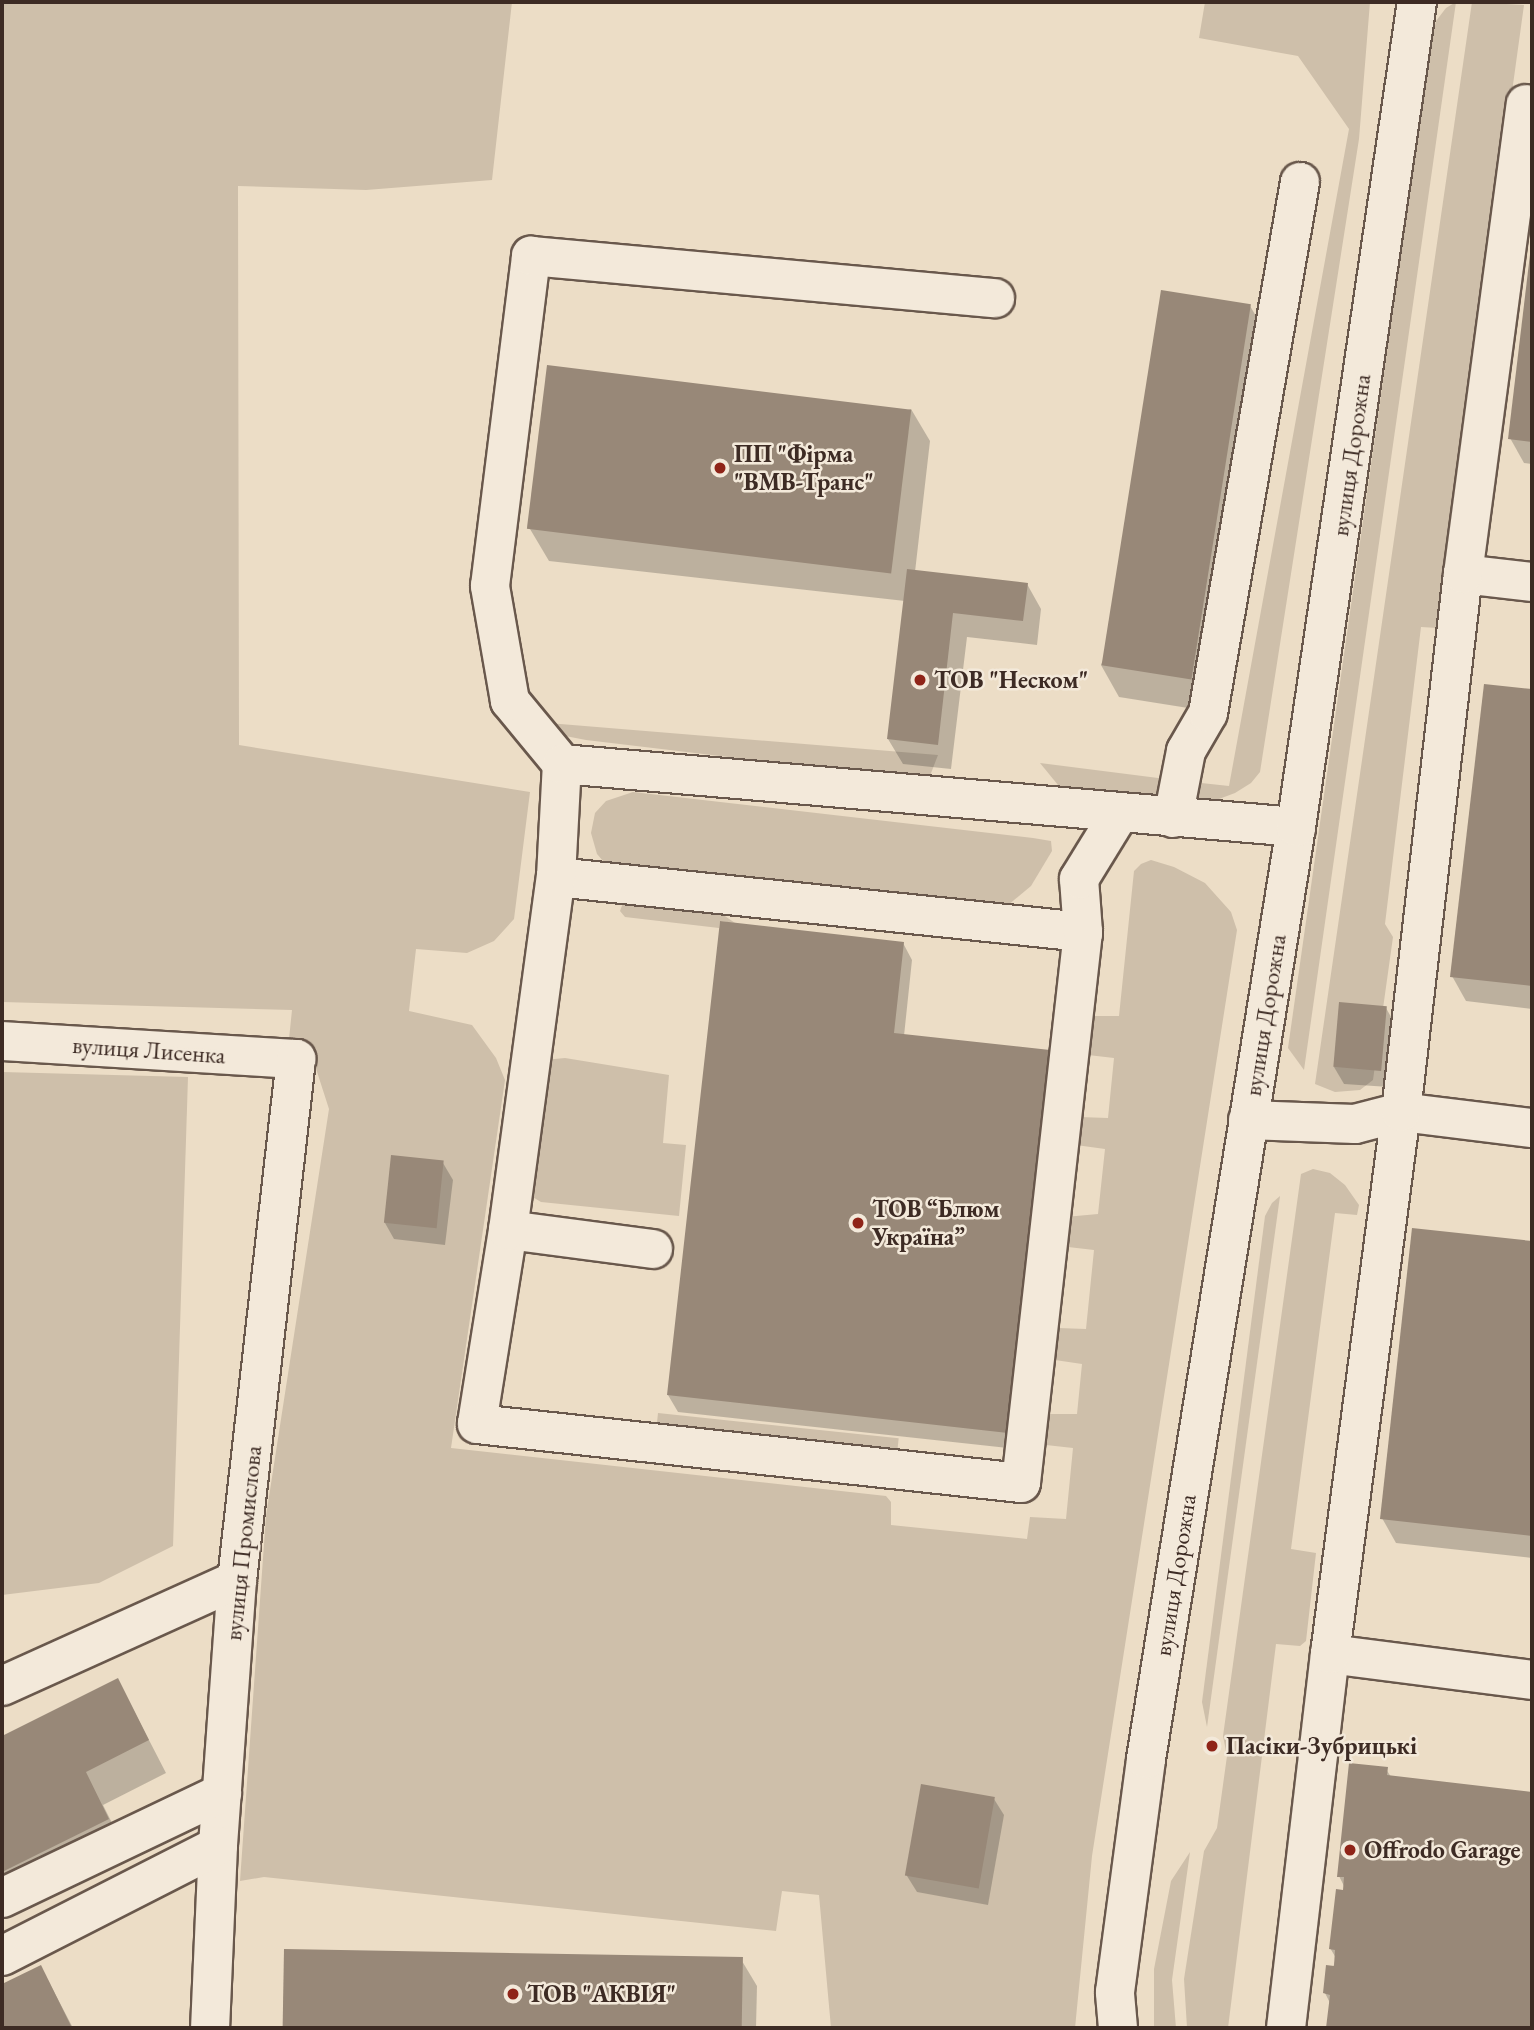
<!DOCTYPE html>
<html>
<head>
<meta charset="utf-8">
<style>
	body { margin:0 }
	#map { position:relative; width:1534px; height:2030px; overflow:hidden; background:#ecddc6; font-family:"EB Garamond",serif }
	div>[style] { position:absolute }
	.green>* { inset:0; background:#cebfaa; transform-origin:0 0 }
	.shadow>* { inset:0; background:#0003 }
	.building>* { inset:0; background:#988878; transform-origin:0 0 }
	.roads { filter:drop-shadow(2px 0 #69584c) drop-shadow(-2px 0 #69584c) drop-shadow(0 2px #69584c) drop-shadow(0 -2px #69584c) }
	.minor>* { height:38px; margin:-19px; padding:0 19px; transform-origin:19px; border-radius:19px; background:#f3e9da }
	.dots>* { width:19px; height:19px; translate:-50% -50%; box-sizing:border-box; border:4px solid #f3e9da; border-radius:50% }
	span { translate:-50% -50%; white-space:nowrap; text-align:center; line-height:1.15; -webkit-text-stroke:5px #f3e9da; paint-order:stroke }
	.poi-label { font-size:24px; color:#3d2b24; font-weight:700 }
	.left { translate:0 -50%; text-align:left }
	.street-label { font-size:24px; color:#3d2b24 }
	.frame { position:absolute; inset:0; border:4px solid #3d2b24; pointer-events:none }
</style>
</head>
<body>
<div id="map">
	<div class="green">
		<div style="clip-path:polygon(2px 2px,512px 2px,492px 180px,366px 190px,238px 186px,239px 745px,530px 792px,514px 919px,494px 941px,467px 953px,416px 949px,409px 1011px,472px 1025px,496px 1058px,505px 1080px,451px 1448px,886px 1496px,891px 1502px,891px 1525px,1027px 1539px,1030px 1517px,1066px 1519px,1073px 1448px,1046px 1445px,1040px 1442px,1048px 1414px,1077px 1414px,1082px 1364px,1055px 1360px,1049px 1356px,1052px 1332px,1058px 1328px,1086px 1329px,1094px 1250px,1068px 1247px,1062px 1243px,1065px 1217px,1098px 1214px,1105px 1149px,1076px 1145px,1079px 1117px,1108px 1118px,1114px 1058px,1088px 1055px,1086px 1019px,1094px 1016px,1119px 1016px,1134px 871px,1141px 864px,1151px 860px,1174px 867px,1205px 883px,1231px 912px,1237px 930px,1092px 1856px,1075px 2028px,831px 2028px,819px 1895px,782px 1891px,776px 1931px,264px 1877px,240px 1881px,266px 1516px,329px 1109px,310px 1050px,289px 1039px,292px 1010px,2px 1002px)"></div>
		<div style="clip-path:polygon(1205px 2px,1370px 2px,1359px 139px,1260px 772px,1251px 783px,1235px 793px,1211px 802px,1191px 804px,1192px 782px,1229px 786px,1349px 129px,1298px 56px,1199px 38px)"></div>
		<div style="clip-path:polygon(1456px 2px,1304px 1070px,1288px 1048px,1431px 43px,1436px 21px,1446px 8px)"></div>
		<div style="clip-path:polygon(1472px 2px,1524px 5px,1438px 628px,1421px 627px,1385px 924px,1393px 937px,1373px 1080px,1360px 1090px,1335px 1092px,1315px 1084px)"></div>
		<div style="clip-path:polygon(536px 722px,938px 755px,928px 781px,586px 740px,555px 734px)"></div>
		<div style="clip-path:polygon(1040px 763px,1166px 779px,1160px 806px,1082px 799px,1058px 785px)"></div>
		<div style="clip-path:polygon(633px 792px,1033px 838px,1051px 841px,1052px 851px,1031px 886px,1008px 905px,965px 915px,610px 869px,597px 854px,591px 833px,595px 813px,606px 801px)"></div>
		<div style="clip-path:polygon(623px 903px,722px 914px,735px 923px,720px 921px,719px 928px,625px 917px,620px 911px)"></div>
		<div style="clip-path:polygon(565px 1058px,669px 1075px,663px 1143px,686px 1145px,679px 1216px,541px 1202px,531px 1196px,544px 1060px)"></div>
		<div style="clip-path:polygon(2px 1072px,188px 1077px,173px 1546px,99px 1583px,2px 1595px)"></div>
		<div style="clip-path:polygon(1313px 1169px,1330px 1173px,1345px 1185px,1359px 1205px,1357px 1215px,1335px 1213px,1291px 1549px,1316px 1553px,1306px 1641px,1300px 1646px,1276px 1644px,1228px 2028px,1187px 2028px,1184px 1979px,1204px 1851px,1217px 1828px,1227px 1756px,1223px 1736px,1301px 1174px)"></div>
		<div style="clip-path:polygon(1280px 1196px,1207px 1727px,1202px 1702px,1265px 1216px,1272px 1203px)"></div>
		<div style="left:658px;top:1413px;width:242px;height:21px;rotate:6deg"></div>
		<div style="clip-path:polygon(1190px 1852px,1172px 1980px,1176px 2028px,1154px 2028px,1154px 1969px,1171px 1881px)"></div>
	</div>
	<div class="shadow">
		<div style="clip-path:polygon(1532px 246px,1532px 464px,1524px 463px,1510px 438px)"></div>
		<div style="clip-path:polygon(1250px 306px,1269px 338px,1207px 711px,1119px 697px,1101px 665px)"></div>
		<div style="clip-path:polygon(911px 409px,930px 441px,915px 572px,1027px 584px,1041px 609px,1037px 645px,967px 637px,951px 769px,903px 764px,888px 739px,905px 601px,549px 561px,530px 529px)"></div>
		<div style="clip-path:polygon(1485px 685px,1532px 691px,1532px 1009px,1466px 1001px,1452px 976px)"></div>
		<div style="clip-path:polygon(903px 943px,912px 960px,904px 1036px,1049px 1052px,1059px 1068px,1017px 1449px,678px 1412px,668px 1395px)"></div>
		<div style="clip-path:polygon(1386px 1008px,1395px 1024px,1389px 1087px,1344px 1084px,1334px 1067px)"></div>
		<div style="clip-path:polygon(443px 1163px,453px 1180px,445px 1245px,394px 1239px,385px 1223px)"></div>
		<div style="clip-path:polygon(1413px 1230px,1532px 1243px,1532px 1558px,1396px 1543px,1382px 1518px)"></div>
		<div style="clip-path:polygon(118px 1680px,166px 1773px,103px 1805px,126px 1851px,2px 1913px,2px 1738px)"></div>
		<div style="clip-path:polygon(1386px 1769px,1391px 1777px,1532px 1794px,1532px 2028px,1328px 2028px,1330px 2003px,1325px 1993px,1336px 1958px,1330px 1948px,1345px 1888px,1339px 1876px)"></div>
		<div style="clip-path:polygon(994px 1799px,1004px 1815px,988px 1905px,917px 1892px,907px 1876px)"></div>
		<div style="clip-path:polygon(285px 1951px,742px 1961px,757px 1986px,756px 2028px,283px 2028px)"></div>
		<div style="clip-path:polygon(41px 1967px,73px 2028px,2px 2028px,2px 1986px)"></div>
	</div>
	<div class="building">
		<div style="clip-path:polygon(1531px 246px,1532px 246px,1532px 442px,1508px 439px)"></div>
		<div style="left:1161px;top:290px;width:91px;height:380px;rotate:9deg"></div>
		<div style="left:547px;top:365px;width:367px;height:165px;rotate:7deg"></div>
		<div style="clip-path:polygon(907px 569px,1028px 583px,1023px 621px,953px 613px,938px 745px,887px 739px)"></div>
		<div style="clip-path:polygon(1484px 684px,1532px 689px,1532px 986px,1450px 977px)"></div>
		<div style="clip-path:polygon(720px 921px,904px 942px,894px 1033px,1050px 1050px,1008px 1433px,667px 1395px)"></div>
		<div style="left:1339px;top:1002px;width:48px;height:65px;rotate:5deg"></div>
		<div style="left:391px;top:1155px;width:53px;height:68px;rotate:6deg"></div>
		<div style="clip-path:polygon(1412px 1228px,1532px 1241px,1532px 1536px,1380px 1519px)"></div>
		<div style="clip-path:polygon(118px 1678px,149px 1740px,86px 1772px,109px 1819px,2px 1872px,2px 1736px)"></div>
		<div style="clip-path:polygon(1349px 1763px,1388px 1767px,1387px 1775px,1532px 1792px,1532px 2028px,1326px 2028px,1330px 1995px,1323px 1993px,1326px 1965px,1334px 1966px,1335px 1950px,1329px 1949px,1336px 1889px,1343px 1890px,1344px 1877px,1337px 1877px)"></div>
		<div style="left:921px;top:1784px;width:75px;height:93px;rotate:10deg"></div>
		<div style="left:284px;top:1949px;width:459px;height:79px;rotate:1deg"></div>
		<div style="clip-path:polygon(41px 1965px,72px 2028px,2px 2028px,2px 1984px)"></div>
	</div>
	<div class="roads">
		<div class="minor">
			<div style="left:1463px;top:574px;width:69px;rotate:6.6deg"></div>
			<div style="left:562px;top:764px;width:82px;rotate:-129.5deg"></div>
			<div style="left:510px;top:701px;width:117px;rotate:-99.9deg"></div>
			<div style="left:490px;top:586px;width:333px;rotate:-82.9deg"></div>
			<div style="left:531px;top:256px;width:466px;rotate:5.2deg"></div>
			<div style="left:1173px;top:818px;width:68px;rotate:-79deg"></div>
			<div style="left:1186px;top:751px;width:44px;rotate:-59.9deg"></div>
			<div style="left:1208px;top:713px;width:539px;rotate:-80.17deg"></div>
			<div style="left:556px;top:877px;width:530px;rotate:5.96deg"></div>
			<div style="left:2px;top:1041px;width:295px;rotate:3.5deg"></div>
			<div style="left:296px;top:1059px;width:524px;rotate:96.46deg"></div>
			<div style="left:237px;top:1580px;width:267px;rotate:94.1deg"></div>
			<div style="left:218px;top:1846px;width:182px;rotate:92.5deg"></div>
			<div style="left:1248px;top:1120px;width:107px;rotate:2.1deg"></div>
			<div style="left:1355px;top:1124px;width:48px;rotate:-14.6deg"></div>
			<div style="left:1401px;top:1112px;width:132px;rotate:7deg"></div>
			<div style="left:508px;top:1230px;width:196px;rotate:99.1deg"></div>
			<div style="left:477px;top:1424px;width:547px;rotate:6.19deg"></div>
			<div style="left:1021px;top:1483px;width:554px;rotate:-83.58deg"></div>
			<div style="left:1083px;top:932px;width:53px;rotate:-94.3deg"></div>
			<div style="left:1079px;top:879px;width:76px;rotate:-58.4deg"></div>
			<div style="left:653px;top:1249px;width:146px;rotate:-172.5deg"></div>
			<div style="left:508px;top:1230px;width:356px;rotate:-82.3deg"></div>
			<div style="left:556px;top:877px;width:113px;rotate:-87deg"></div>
			<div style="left:562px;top:764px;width:737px;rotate:4.91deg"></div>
			<div style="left:1330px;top:1654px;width:204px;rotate:7.3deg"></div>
			<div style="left:2px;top:1686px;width:258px;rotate:-24.3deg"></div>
			<div style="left:2px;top:1898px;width:244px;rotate:-25.5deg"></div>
			<div style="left:2px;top:1956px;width:242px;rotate:-27deg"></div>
			<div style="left:1118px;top:2028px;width:36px;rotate:-95deg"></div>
			<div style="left:1115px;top:1992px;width:235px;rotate:-82.4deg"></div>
			<div style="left:1146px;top:1759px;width:944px;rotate:-80.86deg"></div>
			<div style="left:1296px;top:827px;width:834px;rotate:-81.66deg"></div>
			<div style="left:1286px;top:2028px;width:377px;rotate:-83.3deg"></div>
			<div style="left:1330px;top:1654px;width:547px;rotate:-82.54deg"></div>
			<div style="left:1401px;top:1112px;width:542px;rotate:-83.43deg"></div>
			<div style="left:1463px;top:574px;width:474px;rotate:-82.4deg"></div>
		</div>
	</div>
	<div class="dots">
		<div style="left:720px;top:468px;background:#8f2418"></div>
		<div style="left:920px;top:680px;background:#8f2418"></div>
		<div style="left:858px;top:1223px;background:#8f2418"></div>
		<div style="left:1212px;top:1746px;background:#8f2418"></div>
		<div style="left:1350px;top:1850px;background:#8f2418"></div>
		<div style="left:513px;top:1994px;background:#8f2418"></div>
	</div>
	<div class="poi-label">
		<span class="left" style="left:734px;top:468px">ПП "Фірма<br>"ВМВ-Транс"</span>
		<span class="left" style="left:934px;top:680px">ТОВ "Неском"</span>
		<span class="left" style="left:872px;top:1223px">ТОВ “Блюм<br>Україна”</span>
		<span class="left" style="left:1226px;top:1746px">Пасіки-Зубрицькі</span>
		<span class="left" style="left:1364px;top:1850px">Offrodo Garage</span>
		<span class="left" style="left:527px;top:1994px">ТОВ "АКВІЯ"</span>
	</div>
	<div class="street-label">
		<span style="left:1351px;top:455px;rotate:-82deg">вулиця Дорожна</span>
		<span style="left:1265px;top:1015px;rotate:-81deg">вулиця Дорожна</span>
		<span style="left:149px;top:1050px;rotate:4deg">вулиця Лисенка</span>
		<span style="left:243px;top:1543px;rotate:-84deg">вулиця Промислова</span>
		<span style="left:1175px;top:1575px;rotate:-81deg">вулиця Дорожна</span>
	</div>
	<div class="frame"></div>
</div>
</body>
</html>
